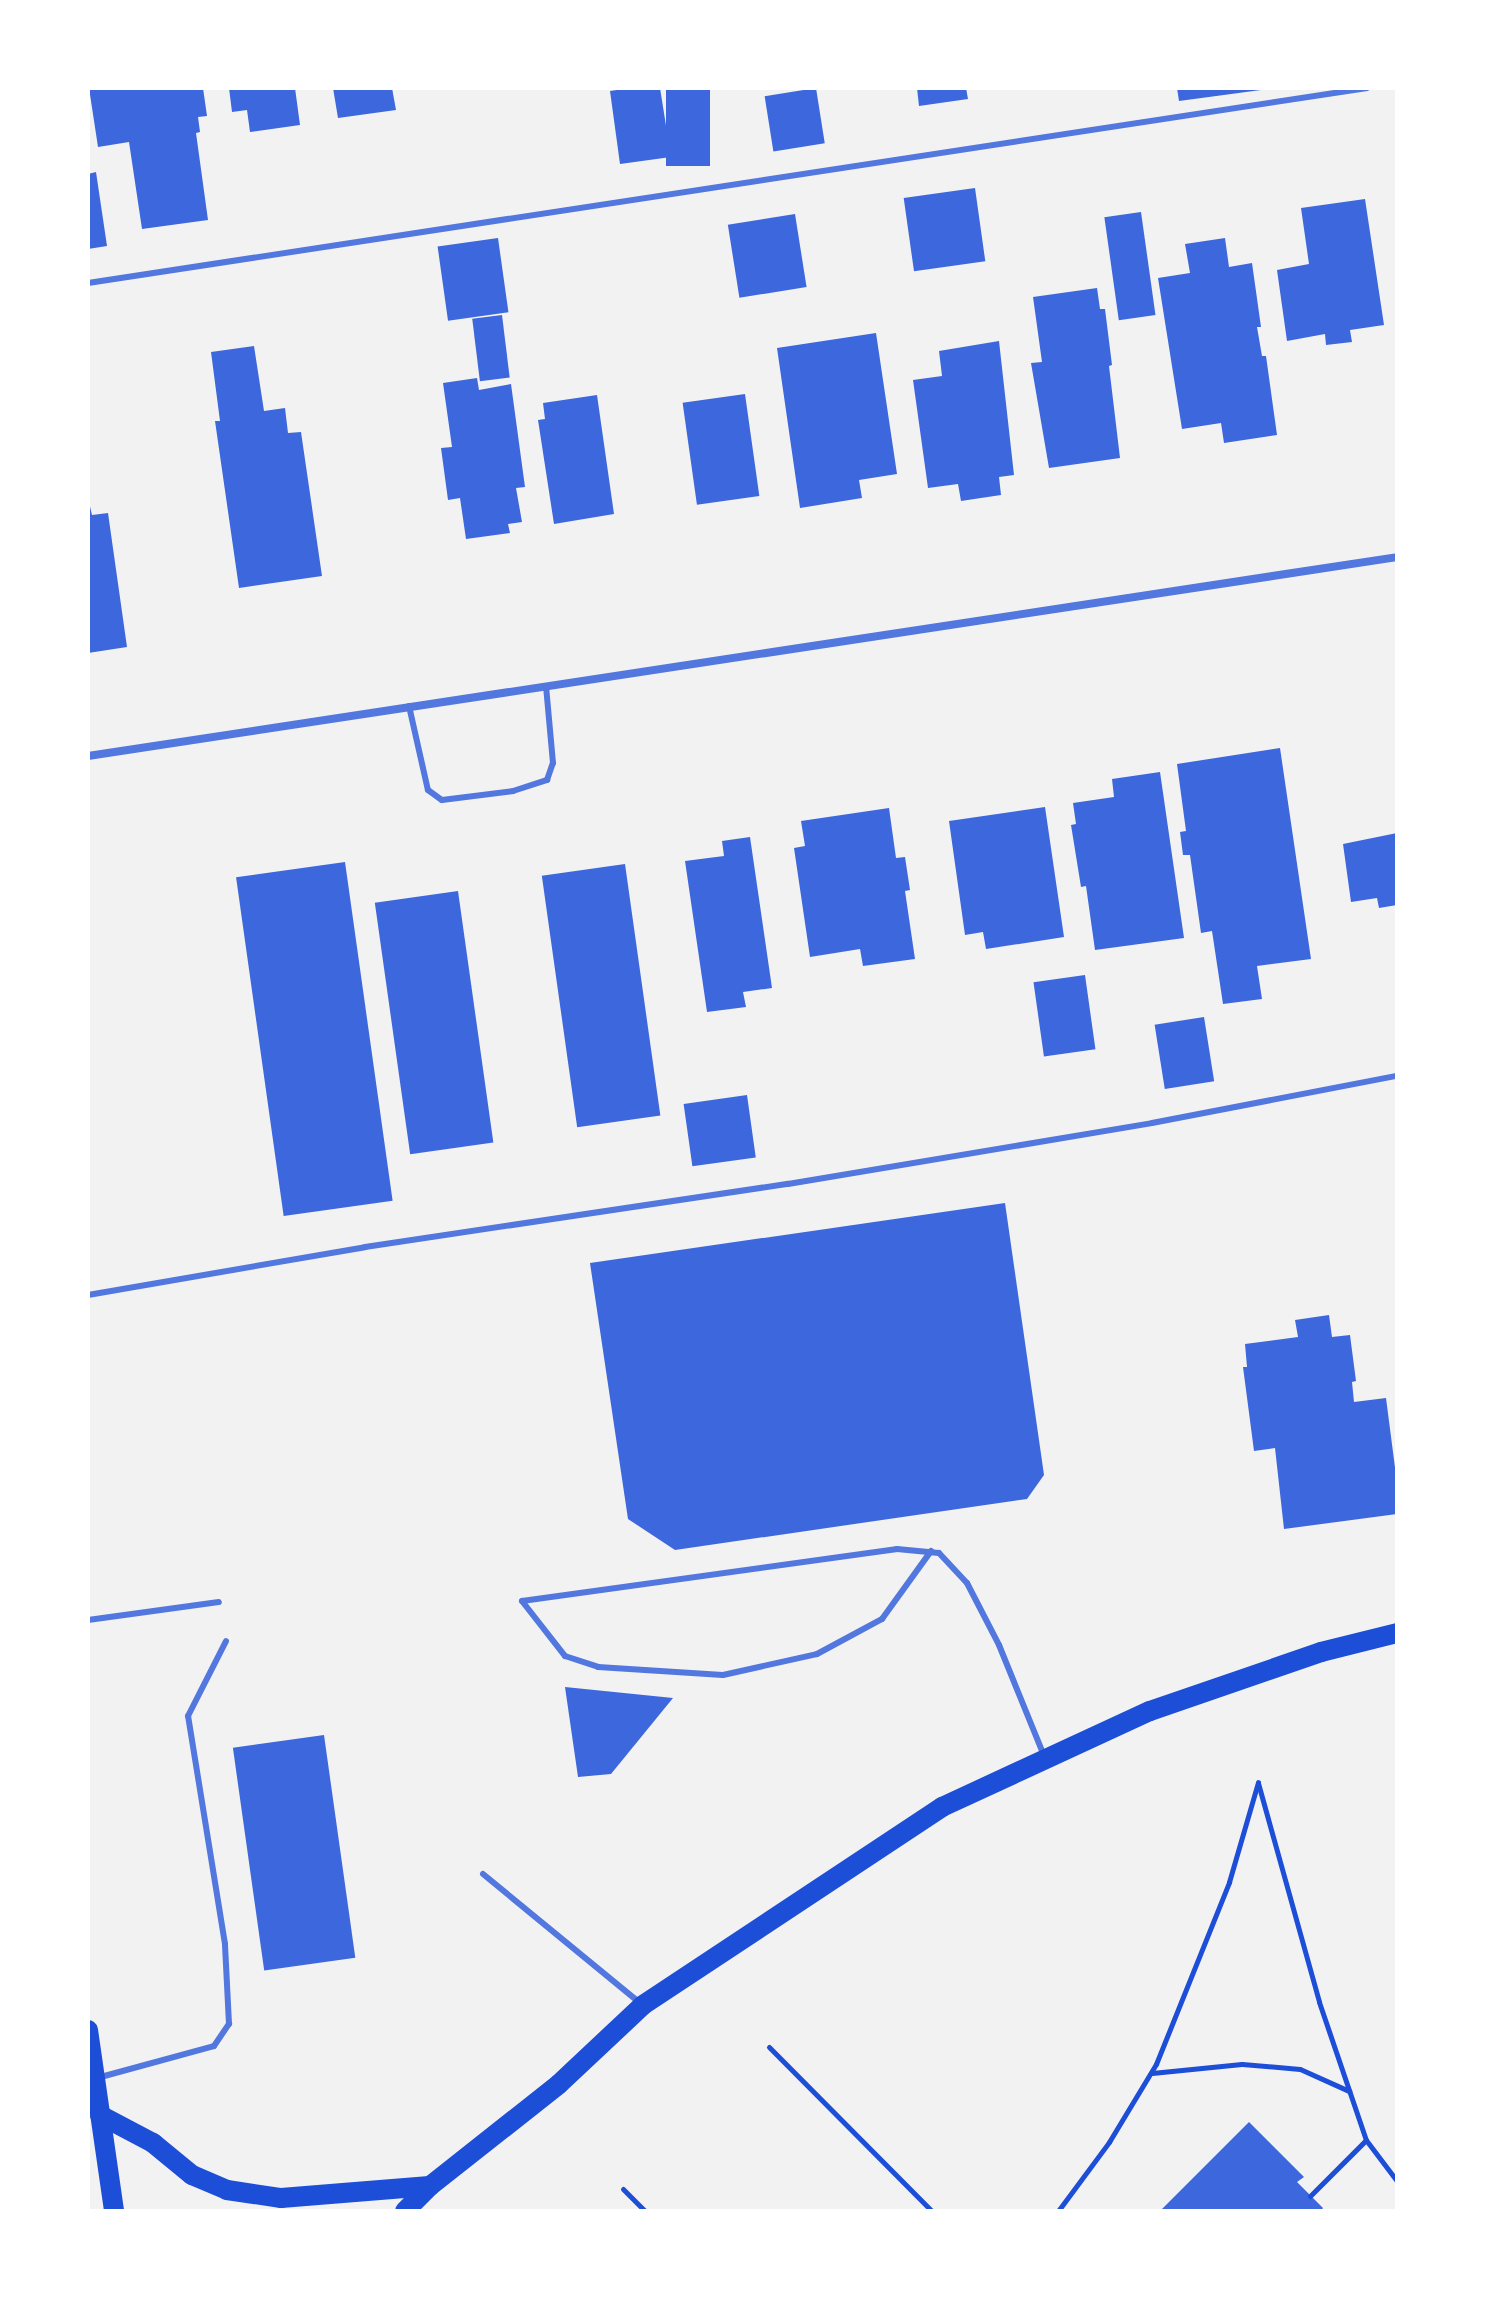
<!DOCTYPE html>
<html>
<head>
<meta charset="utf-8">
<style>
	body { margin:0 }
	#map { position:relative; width:1485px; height:2299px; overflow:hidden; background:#f2f2f2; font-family:Manrope,sans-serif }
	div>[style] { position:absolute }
	.building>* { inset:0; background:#3d67dc; transform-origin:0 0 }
	.path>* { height:5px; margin:-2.5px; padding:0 2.5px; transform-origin:2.5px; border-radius:2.5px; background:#1d4ed8 }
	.service>* { height:6px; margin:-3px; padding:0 3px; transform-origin:3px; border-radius:3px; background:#5277de }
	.minor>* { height:8px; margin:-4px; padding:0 4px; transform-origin:4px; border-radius:4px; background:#5277de }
	.primary>* { height:20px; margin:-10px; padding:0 10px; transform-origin:10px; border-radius:10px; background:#1d4ed8 }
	span { translate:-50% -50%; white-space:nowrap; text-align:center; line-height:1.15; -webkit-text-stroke:6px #fff; paint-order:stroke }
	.frame { position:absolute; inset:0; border:90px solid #fff; pointer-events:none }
</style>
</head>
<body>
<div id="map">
	<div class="building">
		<div style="clip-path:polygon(89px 88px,203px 88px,207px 116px,198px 117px,200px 132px,196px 133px,208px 220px,142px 229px,129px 142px,98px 147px)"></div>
		<div style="clip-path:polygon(229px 88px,295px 88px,300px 125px,250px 132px,247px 110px,232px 112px)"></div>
		<div style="clip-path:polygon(333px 88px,392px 88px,396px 110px,338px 118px)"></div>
		<div style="clip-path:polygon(630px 88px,660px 88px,671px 157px,620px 164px,610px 91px)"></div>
		<div style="left:666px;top:88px;width:44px;height:78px"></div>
		<div style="left:816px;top:88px;width:56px;height:52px;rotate:81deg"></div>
		<div style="clip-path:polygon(917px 88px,966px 88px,968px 99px,919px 106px)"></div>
		<div style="clip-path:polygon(1177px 88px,1261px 88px,1261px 90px,1179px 101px)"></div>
		<div style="clip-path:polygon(96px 172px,107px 246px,88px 249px,88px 174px)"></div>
		<div style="left:975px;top:188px;width:74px;height:72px;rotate:82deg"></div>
		<div style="clip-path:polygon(1365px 199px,1384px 325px,1350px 330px,1352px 342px,1326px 345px,1325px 334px,1287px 341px,1277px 270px,1309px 264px,1301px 208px)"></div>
		<div style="left:1141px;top:212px;width:104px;height:37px;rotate:82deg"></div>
		<div style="left:795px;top:214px;width:74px;height:68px;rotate:81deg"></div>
		<div style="left:498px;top:238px;width:75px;height:61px;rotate:82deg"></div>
		<div style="clip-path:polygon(1225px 238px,1229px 267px,1252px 263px,1261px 327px,1257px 327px,1262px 356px,1266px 356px,1277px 435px,1224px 443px,1221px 423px,1182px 429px,1158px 278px,1190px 273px,1185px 244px)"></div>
		<div style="clip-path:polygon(1097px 288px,1100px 309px,1105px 309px,1112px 365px,1109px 366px,1120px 458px,1049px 468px,1031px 363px,1042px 362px,1033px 297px)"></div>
		<div style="left:502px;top:315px;width:63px;height:30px;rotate:83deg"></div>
		<div style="clip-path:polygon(876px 333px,897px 474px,859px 480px,862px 498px,800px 508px,777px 348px)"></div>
		<div style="clip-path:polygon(999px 341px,1014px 475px,999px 477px,1001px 495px,961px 501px,958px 484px,928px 488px,913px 380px,942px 376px,939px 351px)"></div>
		<div style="clip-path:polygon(254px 346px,264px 411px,285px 408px,288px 433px,301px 432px,322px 576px,239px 588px,215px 421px,220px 421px,211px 352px)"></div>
		<div style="clip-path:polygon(477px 378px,479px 390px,511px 384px,525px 487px,516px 488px,522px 522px,508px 524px,510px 533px,466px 539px,460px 498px,448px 500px,441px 448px,452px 447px,443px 383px)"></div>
		<div style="left:745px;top:394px;width:103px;height:63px;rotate:82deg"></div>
		<div style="clip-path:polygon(597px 395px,614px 514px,554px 524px,538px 420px,545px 419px,543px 403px)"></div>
		<div style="clip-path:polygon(88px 498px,92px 515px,108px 513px,127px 647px,88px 653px)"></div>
		<div style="clip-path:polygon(1280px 748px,1311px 959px,1257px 966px,1262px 999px,1223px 1004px,1212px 931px,1201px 933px,1190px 855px,1183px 855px,1180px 832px,1186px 831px,1177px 764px)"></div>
		<div style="clip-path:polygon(1160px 772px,1184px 938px,1095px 950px,1086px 886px,1081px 887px,1071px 825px,1076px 824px,1073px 803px,1114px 797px,1112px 779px)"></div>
		<div style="clip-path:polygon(1045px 807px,1064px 937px,986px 949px,983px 932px,965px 935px,949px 821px)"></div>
		<div style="clip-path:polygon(889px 808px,896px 858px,905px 857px,910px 890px,905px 891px,915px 959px,863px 966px,860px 949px,810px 957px,794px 848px,805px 846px,801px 821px)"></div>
		<div style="clip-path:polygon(1397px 833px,1397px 905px,1379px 908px,1377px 898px,1351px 902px,1343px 844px)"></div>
		<div style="clip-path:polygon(750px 837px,772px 988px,743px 992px,746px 1007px,707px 1012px,685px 861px,724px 856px,722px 841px)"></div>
		<div style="left:345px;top:862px;width:342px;height:110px;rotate:82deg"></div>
		<div style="left:625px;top:864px;width:254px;height:84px;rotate:82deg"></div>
		<div style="left:458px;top:891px;width:254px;height:84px;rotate:82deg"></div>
		<div style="left:1085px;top:975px;width:75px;height:52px;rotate:82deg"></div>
		<div style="left:1204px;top:1017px;width:65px;height:50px;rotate:81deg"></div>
		<div style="left:747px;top:1095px;width:63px;height:64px;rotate:82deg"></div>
		<div style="clip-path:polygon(1005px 1203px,1044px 1475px,1027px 1499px,675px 1550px,628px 1519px,590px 1263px)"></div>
		<div style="clip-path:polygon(1329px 1315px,1332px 1337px,1350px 1335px,1356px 1381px,1352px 1382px,1354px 1402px,1386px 1398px,1397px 1483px,1397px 1514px,1284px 1529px,1275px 1448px,1254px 1451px,1243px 1367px,1247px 1367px,1245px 1344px,1298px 1337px,1295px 1320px)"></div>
		<div style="clip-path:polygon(565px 1687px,673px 1698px,611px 1774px,578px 1777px)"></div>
		<div style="left:324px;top:1735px;width:225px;height:92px;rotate:82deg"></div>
		<div style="clip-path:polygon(1249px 2122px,1304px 2177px,1297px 2182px,1323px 2208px,1321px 2211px,1160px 2211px)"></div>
	</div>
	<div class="path">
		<div style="left:1258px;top:1783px;width:227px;rotate:74.4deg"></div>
		<div style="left:1319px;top:2002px;width:146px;rotate:71.2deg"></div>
		<div style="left:1366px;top:2140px;width:51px;rotate:52.9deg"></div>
		<div style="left:769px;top:2047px;width:231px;rotate:45.2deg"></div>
		<div style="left:1152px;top:2073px;width:90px;rotate:-5.7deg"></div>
		<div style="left:1242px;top:2064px;width:58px;rotate:4.9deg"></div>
		<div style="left:1300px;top:2069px;width:54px;rotate:24.2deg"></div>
		<div style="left:623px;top:2189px;width:31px;rotate:45deg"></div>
		<div style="left:1310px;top:2196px;width:79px;rotate:-45deg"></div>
		<div style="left:1058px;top:2211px;width:86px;rotate:-53.5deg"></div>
		<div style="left:1109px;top:2142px;width:91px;rotate:-58.9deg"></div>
		<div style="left:1156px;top:2064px;width:196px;rotate:-68.1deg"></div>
		<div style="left:1229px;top:1882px;width:104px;rotate:-73.8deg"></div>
	</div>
	<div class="service">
		<div style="left:88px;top:283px;width:1294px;rotate:-8.67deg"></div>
		<div style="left:409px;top:706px;width:86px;rotate:77.3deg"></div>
		<div style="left:428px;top:790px;width:17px;rotate:36deg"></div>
		<div style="left:442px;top:800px;width:72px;rotate:-7.2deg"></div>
		<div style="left:513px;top:791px;width:36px;rotate:-18deg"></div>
		<div style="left:547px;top:780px;width:18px;rotate:-71deg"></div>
		<div style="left:553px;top:763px;width:77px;rotate:-95.2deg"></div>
		<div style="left:88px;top:1295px;width:281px;rotate:-9.8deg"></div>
		<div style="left:365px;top:1247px;width:428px;rotate:-8.5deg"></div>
		<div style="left:788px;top:1184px;width:369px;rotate:-9.5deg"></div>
		<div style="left:1152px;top:1123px;width:249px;rotate:-10.9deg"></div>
		<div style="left:522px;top:1601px;width:379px;rotate:-7.9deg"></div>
		<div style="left:897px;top:1549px;width:42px;rotate:5.4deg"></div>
		<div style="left:939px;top:1553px;width:41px;rotate:47deg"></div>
		<div style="left:967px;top:1583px;width:70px;rotate:62.7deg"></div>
		<div style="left:999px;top:1645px;width:120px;rotate:67.9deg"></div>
		<div style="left:522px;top:1601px;width:70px;rotate:52deg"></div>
		<div style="left:565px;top:1656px;width:35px;rotate:18deg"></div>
		<div style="left:598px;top:1667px;width:125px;rotate:3.7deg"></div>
		<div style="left:723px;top:1675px;width:96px;rotate:-12.6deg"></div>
		<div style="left:817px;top:1654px;width:74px;rotate:-28.3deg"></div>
		<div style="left:882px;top:1619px;width:84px;rotate:-54.2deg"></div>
		<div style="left:88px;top:1620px;width:132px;rotate:-7.8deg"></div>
		<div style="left:483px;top:1874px;width:205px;rotate:39.4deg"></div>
		<div style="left:97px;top:2078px;width:121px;rotate:-15.3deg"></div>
		<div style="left:214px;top:2046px;width:27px;rotate:-56deg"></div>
		<div style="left:229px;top:2024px;width:80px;rotate:-92.9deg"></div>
		<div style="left:225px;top:1944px;width:231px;rotate:-99.2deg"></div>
		<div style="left:188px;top:1716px;width:84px;rotate:-63.1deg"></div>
	</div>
	<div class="minor">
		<div style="left:88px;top:756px;width:1324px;rotate:-8.64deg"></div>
	</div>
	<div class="primary">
		<div style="left:88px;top:2030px;width:183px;rotate:81.8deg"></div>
		<div style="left:100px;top:2115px;width:60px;rotate:27.8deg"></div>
		<div style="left:153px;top:2143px;width:50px;rotate:39.4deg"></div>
		<div style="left:192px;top:2175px;width:38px;rotate:23deg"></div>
		<div style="left:227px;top:2190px;width:55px;rotate:8.4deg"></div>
		<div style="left:281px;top:2198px;width:149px;rotate:-4.6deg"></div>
		<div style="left:405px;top:2211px;width:35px;rotate:-45deg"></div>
		<div style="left:430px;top:2186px;width:164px;rotate:-38.3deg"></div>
		<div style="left:559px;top:2084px;width:115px;rotate:-43.2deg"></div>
		<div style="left:643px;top:2005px;width:359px;rotate:-33.5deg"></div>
		<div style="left:942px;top:1807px;width:229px;rotate:-24.8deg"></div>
		<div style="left:1150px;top:1711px;width:181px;rotate:-19deg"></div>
		<div style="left:1321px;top:1652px;width:78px;rotate:-14deg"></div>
	</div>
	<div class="frame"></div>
</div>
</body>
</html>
